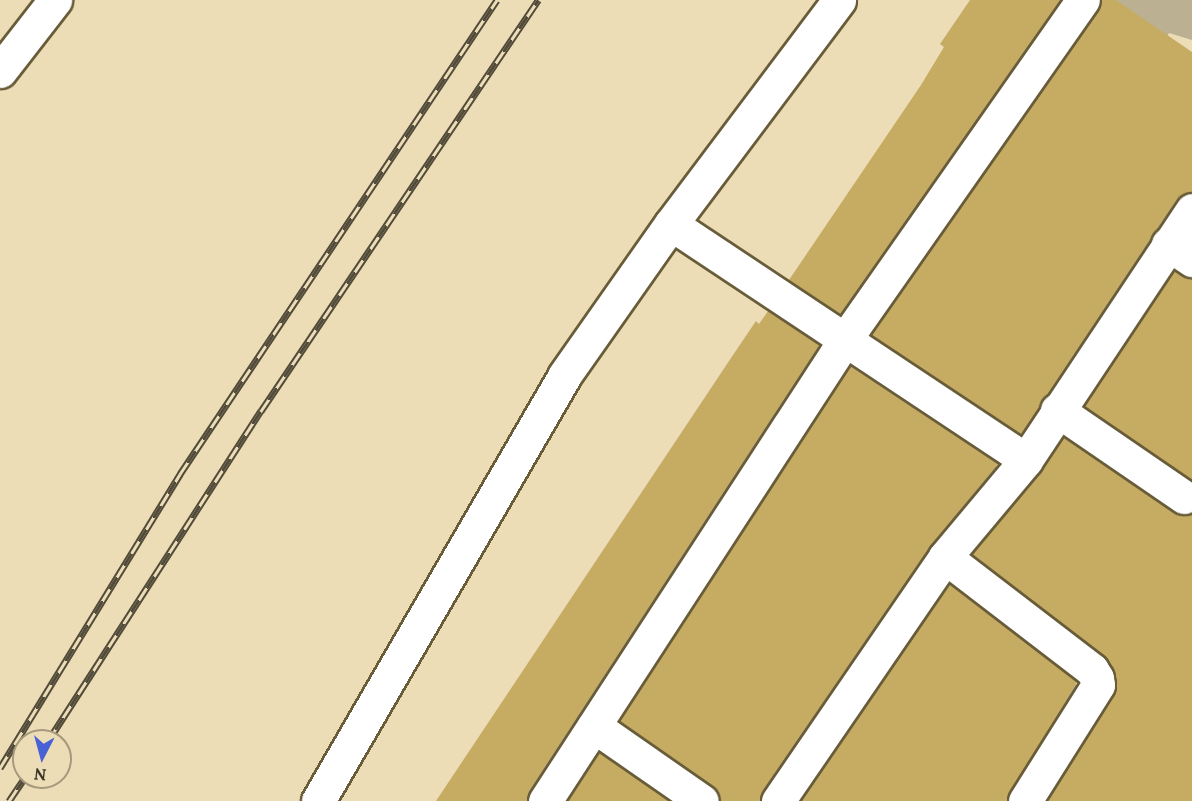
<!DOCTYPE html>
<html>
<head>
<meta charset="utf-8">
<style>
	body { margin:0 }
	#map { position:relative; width:1192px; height:801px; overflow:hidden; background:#ecddb7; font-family:Lora,serif }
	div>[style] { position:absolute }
	.shadow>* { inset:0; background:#0003 }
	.building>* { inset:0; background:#c6ab62 }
	.roads { filter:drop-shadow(2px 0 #685c39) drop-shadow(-2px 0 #685c39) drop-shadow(0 2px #685c39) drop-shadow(0 -2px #685c39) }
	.minor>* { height:33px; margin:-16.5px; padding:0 16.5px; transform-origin:16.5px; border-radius:16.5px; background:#fff }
	.rail>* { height:7px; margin-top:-3.5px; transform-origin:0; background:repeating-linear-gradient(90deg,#ecddb7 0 14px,#524b39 0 28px); box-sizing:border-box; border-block:2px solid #524b39 }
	span { translate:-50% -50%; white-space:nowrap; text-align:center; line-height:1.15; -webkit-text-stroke:6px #ecddb7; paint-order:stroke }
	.north { position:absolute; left:12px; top:729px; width:60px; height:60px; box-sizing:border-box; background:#ecddb7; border:2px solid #a69a7d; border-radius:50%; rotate:186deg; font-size:16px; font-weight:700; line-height:24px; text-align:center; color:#3c3627 }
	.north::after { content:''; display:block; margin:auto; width:21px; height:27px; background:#4862d6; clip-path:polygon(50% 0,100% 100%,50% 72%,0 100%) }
</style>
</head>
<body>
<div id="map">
	<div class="shadow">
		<div style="clip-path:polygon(973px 0,1075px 0,850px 322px,791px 280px,922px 85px)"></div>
		<div style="clip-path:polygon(1103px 0,1192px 0,1192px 40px,1169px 33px,1165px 41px,1192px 58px,1192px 205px,1030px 442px,873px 334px,1100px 11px)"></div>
		<div style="clip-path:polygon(1192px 280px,1192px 481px,1086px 406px)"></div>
		<div style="clip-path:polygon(818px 346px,827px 355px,538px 801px,438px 801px)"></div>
		<div style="clip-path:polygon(851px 368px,1006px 474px,771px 801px,722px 801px,716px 790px,621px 721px)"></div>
		<div style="clip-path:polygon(1173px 514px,1192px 516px,1192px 801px,1049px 801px,1115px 695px,1117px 675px,1107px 658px,974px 554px)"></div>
		<div style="clip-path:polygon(950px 586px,1086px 693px,1020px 801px,803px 801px)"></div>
	</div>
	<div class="building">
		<div style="clip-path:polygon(970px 0,1060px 0,840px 314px,789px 280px,921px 85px,944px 47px,940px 44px)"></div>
		<div style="clip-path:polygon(1101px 0,1116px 0,1192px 52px,1192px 191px,1176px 200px,1021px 434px,871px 335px,1098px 11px)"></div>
		<div style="clip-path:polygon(1174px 271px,1192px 279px,1192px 480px,1084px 406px)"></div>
		<div style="clip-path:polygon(768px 311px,819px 345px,529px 791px,526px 801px,436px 801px,733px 355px,756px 321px,759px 324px)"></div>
		<div style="clip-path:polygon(850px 366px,998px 464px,930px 546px,763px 790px,759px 801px,720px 801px,713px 786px,619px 721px)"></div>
		<div style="clip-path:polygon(1064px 437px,1173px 512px,1192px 514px,1192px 801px,1047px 801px,1114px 695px,1115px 675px,1103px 655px,972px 554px,1040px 472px)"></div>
		<div style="clip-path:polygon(949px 584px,1077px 682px,1006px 801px,801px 801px)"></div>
		<div style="clip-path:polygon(599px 752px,669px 801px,567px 801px)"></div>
	</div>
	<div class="roads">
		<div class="minor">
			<div style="left:0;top:71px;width:90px;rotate:-52.2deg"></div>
			<div style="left:671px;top:224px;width:426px;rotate:33.6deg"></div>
			<div style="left:1168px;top:244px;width:29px;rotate:34deg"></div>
			<div style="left:1057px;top:410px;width:154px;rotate:34.4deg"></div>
			<div style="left:945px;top:557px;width:185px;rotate:37.5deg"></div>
			<div style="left:1092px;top:670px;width:9px;rotate:58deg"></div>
			<div style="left:1097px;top:678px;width:7px;rotate:82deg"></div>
			<div style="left:1098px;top:685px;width:137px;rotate:122.2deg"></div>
			<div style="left:594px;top:726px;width:131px;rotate:34.8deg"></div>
			<div style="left:318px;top:801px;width:491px;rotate:-59.9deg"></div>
			<div style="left:564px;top:376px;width:186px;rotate:-54.9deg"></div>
			<div style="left:671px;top:224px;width:280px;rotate:-53.1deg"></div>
			<div style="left:545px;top:801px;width:552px;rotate:-56.97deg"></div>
			<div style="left:846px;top:338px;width:413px;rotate:-55deg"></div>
			<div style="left:778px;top:801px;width:296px;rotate:-55.6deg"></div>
			<div style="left:945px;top:557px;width:126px;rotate:-50.1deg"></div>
			<div style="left:1026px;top:460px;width:300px;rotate:-56.4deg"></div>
		</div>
	</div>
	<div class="rail">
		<div style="left:48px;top:741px;width:393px;rotate:-57.2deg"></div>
		<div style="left:261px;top:411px;width:496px;rotate:-56deg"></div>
		<div style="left:0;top:768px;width:345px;rotate:-58.5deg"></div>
		<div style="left:180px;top:474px;width:570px;rotate:-56.23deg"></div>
		<div style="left:9px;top:801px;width:29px;rotate:-56deg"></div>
	</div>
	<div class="north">N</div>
</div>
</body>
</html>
